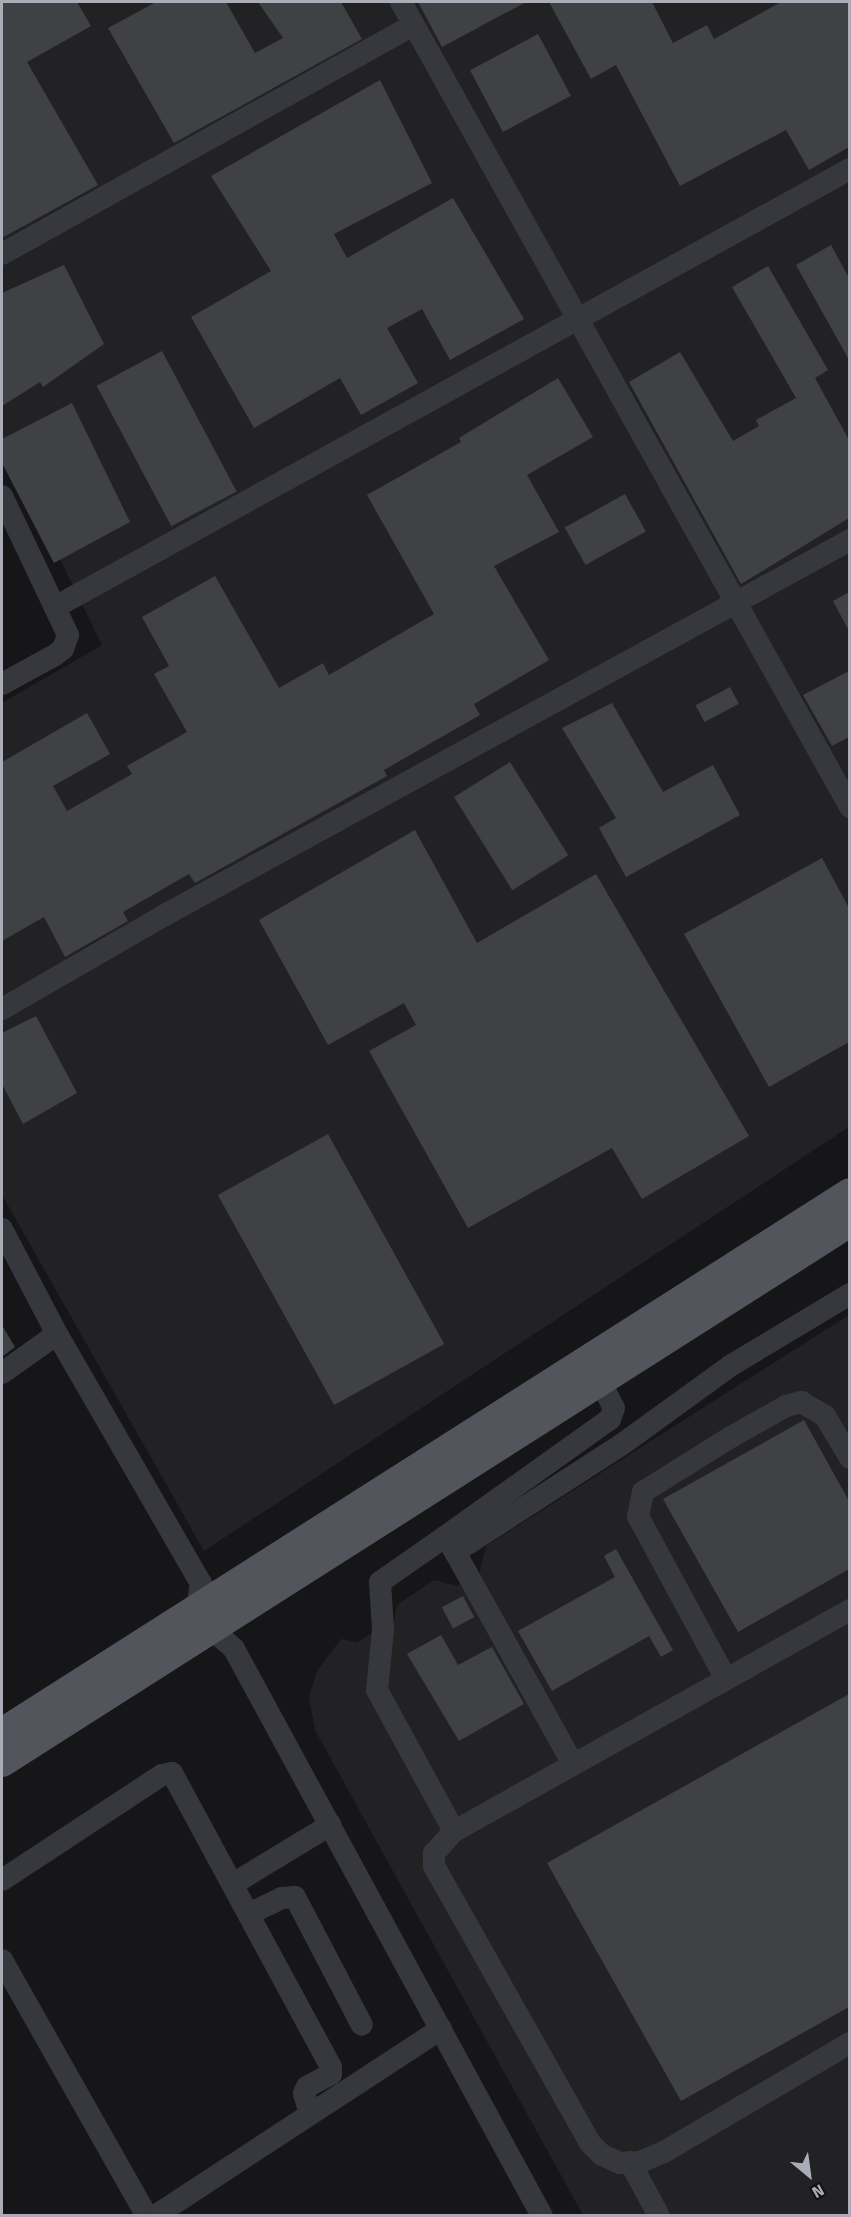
<!DOCTYPE html>
<html>
<head>
<meta charset="utf-8">
<style>
	body { margin:0 }
	#map { position:relative; width:851px; height:2217px; overflow:hidden; background:#161618; font-family:"Fira Sans",sans-serif }
	div>[style] { position:absolute }
	.built>* { inset:0; background:#222225 }
	.building>* { inset:0; background:#404145; transform-origin:0 0 }
	.minor>* { height:22px; margin:-11px; padding:0 11px; transform-origin:11px; border-radius:11px; background:#37383d }
	.major>* { height:30px; margin:-15px; padding:0 15px; transform-origin:15px; border-radius:15px; background:#53555c }
	span { translate:-50% -50%; white-space:nowrap; text-align:center; line-height:1.15; -webkit-text-stroke:4.5px #111113; paint-order:stroke }
	.frame { position:absolute; inset:0; border:3px solid #a8adb8; pointer-events:none }
	.north { position:absolute; left:779px; top:2145px; width:60px; height:60px; -webkit-text-stroke:4px #111113; paint-order:stroke; rotate:151deg; font-size:16px; font-weight:700; line-height:24px; text-align:center; color:#a8adb8 }
	.north::after { content:''; display:block; margin:auto; width:21px; height:27px; background:#a8adb8; clip-path:polygon(50% 0,100% 100%,50% 72%,0 100%) }
</style>
</head>
<body>
<div id="map">
	<div class="built">
		<div style="clip-path:polygon(2px 2px,849px 2px,849px 1127px,204px 1551px,2px 1195px,2px 703px,102px 645px,2px 440px)"></div>
		<div style="clip-path:polygon(849px 1315px,849px 2215px,583px 2215px,315px 1730px,309px 1697px,317px 1671px,341px 1639px,357px 1642px,394px 1621px,397px 1605px,434px 1580px,457px 1586px,479px 1574px,486px 1546px)"></div>
	</div>
	<div class="building">
		<div style="clip-path:polygon(2px 2px,77px 2px,91px 26px,27px 62px,98px 185px,2px 238px)"></div>
		<div style="clip-path:polygon(156px 2px,226px 2px,255px 53px,283px 38px,258px 2px,341px 2px,362px 39px,174px 143px,108px 28px)"></div>
		<div style="clip-path:polygon(418px 2px,526px 2px,442px 47px)"></div>
		<div style="clip-path:polygon(549px 2px,652px 2px,673px 43px,707px 25px,714px 39px,781px 2px,849px 2px,849px 147px,809px 170px,786px 130px,680px 186px,616px 65px,591px 79px)"></div>
		<div style="left:538px;top:34px;width:70px;height:77px;rotate:62deg"></div>
		<div style="clip-path:polygon(380px 80px,432px 183px,334px 234px,347px 258px,453px 198px,524px 319px,450px 360px,422px 309px,387px 328px,418px 383px,361px 415px,340px 378px,254px 428px,191px 317px,271px 271px,211px 176px)"></div>
		<div style="clip-path:polygon(831px 245px,849px 278px,849px 360px,796px 265px)"></div>
		<div style="clip-path:polygon(64px 265px,104px 344px,43px 387px,40px 382px,2px 406px,2px 293px)"></div>
		<div style="clip-path:polygon(768px 266px,828px 370px,815px 378px,849px 440px,849px 518px,741px 584px,629px 382px,680px 352px,733px 441px,759px 426px,756px 420px,796px 398px,732px 287px)"></div>
		<div style="left:162px;top:351px;width:159px;height:74px;rotate:62deg"></div>
		<div style="clip-path:polygon(558px 378px,593px 437px,527px 475px,559px 532px,494px 566px,549px 660px,474px 704px,480px 715px,384px 770px,387px 776px,195px 883px,189px 874px,123px 912px,128px 921px,65px 957px,44px 917px,2px 941px,2px 762px,87px 713px,110px 754px,53px 786px,67px 811px,132px 774px,127px 766px,187px 732px,154px 674px,169px 666px,142px 617px,215px 576px,279px 688px,323px 663px,329px 675px,434px 614px,367px 495px,461px 442px,459px 438px)"></div>
		<div style="clip-path:polygon(72px 403px,130px 522px,54px 563px,2px 463px,2px 439px)"></div>
		<div style="left:625px;top:494px;width:43px;height:69px;rotate:61deg"></div>
		<div style="clip-path:polygon(849px 592px,849px 631px,833px 601px)"></div>
		<div style="clip-path:polygon(849px 671px,849px 737px,832px 746px,803px 695px)"></div>
		<div style="left:730px;top:687px;width:19px;height:39px;rotate:62deg"></div>
		<div style="clip-path:polygon(612px 703px,663px 792px,713px 765px,740px 815px,626px 877px,599px 828px,616px 818px,562px 728px)"></div>
		<div style="left:510px;top:762px;width:110px;height:66px;rotate:58deg"></div>
		<div style="clip-path:polygon(415px 830px,477px 943px,596px 874px,749px 1136px,642px 1199px,612px 1148px,468px 1228px,369px 1051px,416px 1025px,404px 1003px,328px 1045px,259px 920px)"></div>
		<div style="clip-path:polygon(822px 858px,849px 908px,849px 1042px,769px 1087px,684px 934px)"></div>
		<div style="clip-path:polygon(36px 1016px,77px 1093px,23px 1124px,2px 1084px,2px 1033px)"></div>
		<div style="left:328px;top:1134px;width:240px;height:126px;rotate:61deg"></div>
		<div style="clip-path:polygon(2px 1325px,15px 1347px,2px 1357px)"></div>
		<div style="clip-path:polygon(804px 1420px,849px 1501px,849px 1569px,738px 1632px,663px 1499px)"></div>
		<div style="clip-path:polygon(616px 1549px,673px 1650px,661px 1657px,649px 1636px,552px 1691px,518px 1631px,615px 1577px,604px 1556px)"></div>
		<div style="left:463px;top:1596px;width:24px;height:24px;rotate:62deg"></div>
		<div style="clip-path:polygon(441px 1635px,458px 1665px,492px 1647px,524px 1704px,459px 1741px,407px 1654px)"></div>
		<div style="clip-path:polygon(849px 1694px,849px 2007px,681px 2101px,547px 1863px)"></div>
	</div>
	<div class="minor">
		<div style="left:401px;top:2px;width:922px;rotate:60.85deg"></div>
		<div style="left:2px;top:254px;width:471px;rotate:-29.1deg"></div>
		<div style="left:2px;top:496px;width:154px;rotate:64.6deg"></div>
		<div style="left:68px;top:635px;width:15px;rotate:110deg"></div>
		<div style="left:63px;top:649px;width:10px;rotate:143deg"></div>
		<div style="left:55px;top:655px;width:60px;rotate:151.3deg"></div>
		<div style="left:57px;top:606px;width:905px;rotate:-28.86deg"></div>
		<div style="left:2px;top:1009px;width:186px;rotate:-30deg"></div>
		<div style="left:163px;top:916px;width:783px;rotate:-28.69deg"></div>
		<div style="left:2px;top:1229px;width:119px;rotate:62.4deg"></div>
		<div style="left:57px;top:1334px;width:288px;rotate:60deg"></div>
		<div style="left:201px;top:1583px;width:24px;rotate:99deg"></div>
		<div style="left:197px;top:1607px;width:23px;rotate:59deg"></div>
		<div style="left:209px;top:1627px;width:33px;rotate:41deg"></div>
		<div style="left:234px;top:1649px;width:645px;rotate:61.49deg"></div>
		<div style="left:593px;top:1368px;width:45px;rotate:62.3deg"></div>
		<div style="left:614px;top:1408px;width:12px;rotate:110deg"></div>
		<div style="left:610px;top:1419px;width:201px;rotate:144.5deg"></div>
		<div style="left:446px;top:1536px;width:18px;rotate:61deg"></div>
		<div style="left:455px;top:1552px;width:197px;rotate:-32.8deg"></div>
		<div style="left:621px;top:1445px;width:135px;rotate:-35.9deg"></div>
		<div style="left:730px;top:1366px;width:140px;rotate:-31deg"></div>
		<div style="left:2px;top:1373px;width:67px;rotate:-35.3deg"></div>
		<div style="left:446px;top:1536px;width:80px;rotate:145.1deg"></div>
		<div style="left:380px;top:1582px;width:48px;rotate:86.4deg"></div>
		<div style="left:383px;top:1630px;width:60px;rotate:95.7deg"></div>
		<div style="left:377px;top:1690px;width:161px;rotate:61.4deg"></div>
		<div style="left:455px;top:1552px;width:243px;rotate:60.9deg"></div>
		<div style="left:850px;top:1610px;width:453px;rotate:150.8deg"></div>
		<div style="left:454px;top:1831px;width:30px;rotate:132deg"></div>
		<div style="left:434px;top:1853px;width:13px;rotate:90deg"></div>
		<div style="left:434px;top:1866px;width:318px;rotate:60.6deg"></div>
		<div style="left:590px;top:2143px;width:17px;rotate:45deg"></div>
		<div style="left:602px;top:2155px;width:20px;rotate:24deg"></div>
		<div style="left:620px;top:2163px;width:20px;rotate:-3deg"></div>
		<div style="left:640px;top:2162px;width:26px;rotate:-23deg"></div>
		<div style="left:664px;top:2152px;width:216px;rotate:-30.4deg"></div>
		<div style="left:726px;top:1679px;width:185px;rotate:-118.4deg"></div>
		<div style="left:638px;top:1516px;width:25px;rotate:-78deg"></div>
		<div style="left:643px;top:1492px;width:104px;rotate:-32deg"></div>
		<div style="left:731px;top:1437px;width:63px;rotate:-29.4deg"></div>
		<div style="left:786px;top:1406px;width:16px;rotate:-15deg"></div>
		<div style="left:801px;top:1402px;width:28px;rotate:30deg"></div>
		<div style="left:825px;top:1416px;width:49px;rotate:59.2deg"></div>
		<div style="left:2px;top:1880px;width:191px;rotate:-33.3deg"></div>
		<div style="left:162px;top:1775px;width:10px;rotate:-11deg"></div>
		<div style="left:172px;top:1773px;width:334px;rotate:61.6deg"></div>
		<div style="left:331px;top:2067px;width:7px;rotate:90deg"></div>
		<div style="left:331px;top:2074px;width:27px;rotate:152deg"></div>
		<div style="left:307px;top:2087px;width:7px;rotate:117deg"></div>
		<div style="left:304px;top:2093px;width:22px;rotate:74deg"></div>
		<div style="left:233px;top:1884px;width:114px;rotate:-31.3deg"></div>
		<div style="left:249px;top:1914px;width:37px;rotate:-26deg"></div>
		<div style="left:282px;top:1898px;width:13px;rotate:-4deg"></div>
		<div style="left:295px;top:1897px;width:144px;rotate:62.4deg"></div>
		<div style="left:2px;top:1960px;width:294px;rotate:60.5deg"></div>
		<div style="left:630px;top:2162px;width:61px;rotate:61.8deg"></div>
		<div style="left:155px;top:2216px;width:342px;rotate:-33.2deg"></div>
	</div>
	<div class="major">
		<div style="left:2px;top:1733px;width:1005px;rotate:-32.49deg"></div>
		<div style="left:2px;top:1762px;width:1005px;rotate:-32.49deg"></div>
	</div>
	<div class="frame"></div>
	<div class="north">N</div>
</div>
</body>
</html>
